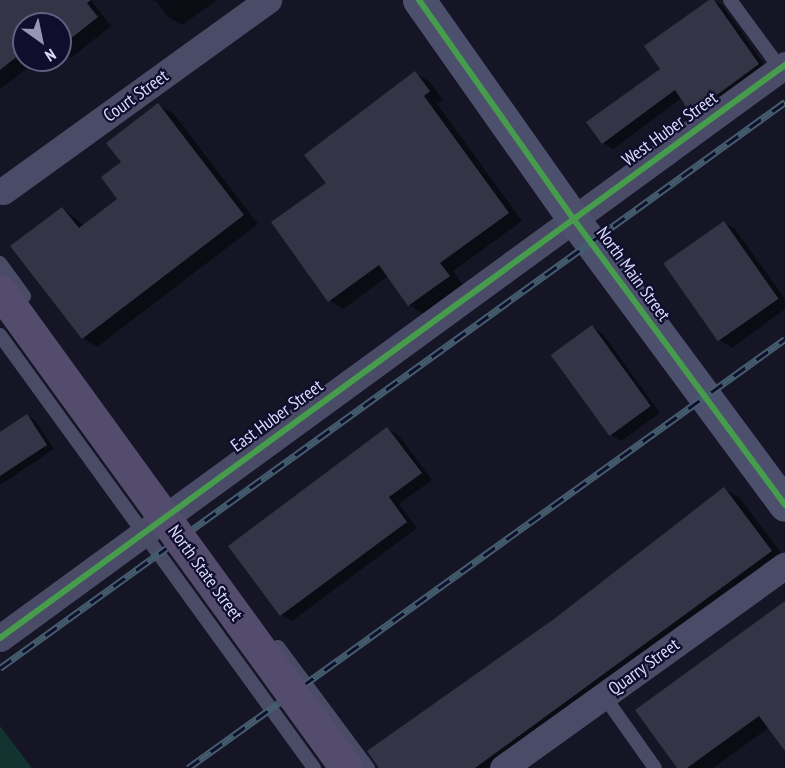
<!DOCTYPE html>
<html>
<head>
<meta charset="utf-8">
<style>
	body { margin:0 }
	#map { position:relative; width:785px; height:768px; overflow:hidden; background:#161526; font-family:"PT Sans Narrow",sans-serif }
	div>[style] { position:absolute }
	.green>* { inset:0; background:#123330 }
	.shadow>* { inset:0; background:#0007 }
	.building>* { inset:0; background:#343447; transform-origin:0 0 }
	.lane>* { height:14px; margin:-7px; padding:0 7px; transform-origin:7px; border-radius:7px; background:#4a4b67 }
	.street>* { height:27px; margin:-13.5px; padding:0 13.5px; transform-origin:13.5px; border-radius:13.5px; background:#4a4b67 }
	.secondary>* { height:33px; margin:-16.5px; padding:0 16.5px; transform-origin:16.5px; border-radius:16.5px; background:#4d506d }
	.rail>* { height:7px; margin-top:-3.5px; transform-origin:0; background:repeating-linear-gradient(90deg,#100e2d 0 14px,#445d6e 0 28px); box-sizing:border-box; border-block:2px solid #445d6e }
	.primary-bridge>* { height:33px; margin:-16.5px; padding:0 16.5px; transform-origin:16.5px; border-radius:16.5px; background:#534c6c }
	.cycleway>* { height:6px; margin:-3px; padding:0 3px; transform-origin:3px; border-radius:3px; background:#469c4c }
	span { translate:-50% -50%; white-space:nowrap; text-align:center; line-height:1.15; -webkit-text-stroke:4.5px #100e2d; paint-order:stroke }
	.street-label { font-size:18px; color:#dbdbff }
	.north { position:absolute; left:12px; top:12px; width:60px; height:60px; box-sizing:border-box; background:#100e2d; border:2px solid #616081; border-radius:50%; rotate:147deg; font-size:16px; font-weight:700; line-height:24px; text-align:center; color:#dbdbff }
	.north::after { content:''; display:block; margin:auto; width:21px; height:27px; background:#9696b3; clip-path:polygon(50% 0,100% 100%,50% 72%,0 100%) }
</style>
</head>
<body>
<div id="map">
	<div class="green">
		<div style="clip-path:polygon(0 726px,32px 768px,0 768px)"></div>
	</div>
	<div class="shadow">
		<div style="clip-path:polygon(0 0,91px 0,111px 26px,71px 58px,60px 52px,60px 24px,24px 24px,24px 60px,38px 60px,0 89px)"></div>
		<div style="clip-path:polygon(148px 0,217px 0,182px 25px,168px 17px,156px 1px)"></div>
		<div style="clip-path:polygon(711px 0,722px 5px,768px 70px,702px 118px,682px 98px,613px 149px,603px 143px)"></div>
		<div style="clip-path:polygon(415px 73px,429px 81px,443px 100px,437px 104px,522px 221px,453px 271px,463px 285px,424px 314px,409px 305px,388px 276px,343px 309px,329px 300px,328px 183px)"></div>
		<div style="clip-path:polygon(158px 105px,173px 113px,258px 224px,97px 347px,83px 338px,63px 208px,84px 226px,119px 199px,123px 162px)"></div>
		<div style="clip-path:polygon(724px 223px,735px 229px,785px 299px,785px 309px,732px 348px,721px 341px)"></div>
		<div style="clip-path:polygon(592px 327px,603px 334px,660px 413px,621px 441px,610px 434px)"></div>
		<div style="clip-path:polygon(27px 416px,35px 420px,54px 449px,0 485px,0 434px)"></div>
		<div style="clip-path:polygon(388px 429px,399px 436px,432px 480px,399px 504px,417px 528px,292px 621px,281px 615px)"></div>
		<div style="clip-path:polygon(724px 489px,739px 497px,785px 558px,499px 768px,381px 768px,555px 620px)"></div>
		<div style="clip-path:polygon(785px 603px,785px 748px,770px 727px,713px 768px,679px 768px)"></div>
	</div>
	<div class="building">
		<div style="clip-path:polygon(0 0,91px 0,87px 3px,98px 17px,60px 47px,60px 24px,24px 24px,24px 51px,0 70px)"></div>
		<div style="clip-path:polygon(709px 0,714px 0,759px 64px,691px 114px,675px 90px,602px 144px,586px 122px,660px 69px,644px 46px)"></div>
		<div style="clip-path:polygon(415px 71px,430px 91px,424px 96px,509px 213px,440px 263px,450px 276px,408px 306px,379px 265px,328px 302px,271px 222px,326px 183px,304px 155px)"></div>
		<div style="clip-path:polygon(158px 103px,244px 215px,82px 339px,10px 246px,62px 207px,79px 228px,117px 199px,101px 177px,121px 162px,106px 143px)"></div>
		<div style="left:724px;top:221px;width:95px;height:74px;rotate:55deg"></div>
		<div style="left:592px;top:325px;width:100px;height:51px;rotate:54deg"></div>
		<div style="clip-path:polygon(27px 414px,47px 445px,0 476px,0 432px)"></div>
		<div style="clip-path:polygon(387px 427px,422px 473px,389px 497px,407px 522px,280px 616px,228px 546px)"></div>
		<div style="clip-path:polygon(724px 487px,772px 551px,475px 768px,379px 768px,367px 751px,554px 619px)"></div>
		<div style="clip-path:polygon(785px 601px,785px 751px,759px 716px,687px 768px,677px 768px,635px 710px)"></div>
	</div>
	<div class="lane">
		<div style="left:730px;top:0;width:84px;rotate:53.7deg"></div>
		<div style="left:0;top:263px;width:41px;rotate:54deg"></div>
		<div style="left:0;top:335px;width:535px;rotate:54.05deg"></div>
		<div style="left:278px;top:647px;width:151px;rotate:53.4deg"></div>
		<div style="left:604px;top:696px;width:88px;rotate:54.7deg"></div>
	</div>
	<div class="street">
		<div style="left:3px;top:191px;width:327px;rotate:-35.8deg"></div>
		<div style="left:0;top:638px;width:972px;rotate:-36.13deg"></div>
		<div style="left:503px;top:768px;width:347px;rotate:-35.7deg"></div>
	</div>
	<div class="secondary">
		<div style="left:419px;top:0;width:266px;rotate:54.8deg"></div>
		<div style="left:572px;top:217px;width:358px;rotate:53.5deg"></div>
	</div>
	<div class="rail">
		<div style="left:0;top:668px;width:968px;rotate:-35.79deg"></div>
		<div style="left:188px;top:768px;width:735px;rotate:-35.7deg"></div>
	</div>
	<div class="primary-bridge">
		<div style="left:0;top:291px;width:589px;rotate:54.04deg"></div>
	</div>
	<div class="cycleway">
		<div style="left:419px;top:0;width:266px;rotate:54.8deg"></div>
		<div style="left:572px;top:217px;width:358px;rotate:53.5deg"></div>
		<div style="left:0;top:638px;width:972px;rotate:-36.13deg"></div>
	</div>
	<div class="street-label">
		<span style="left:136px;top:96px;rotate:-36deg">Court Street</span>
		<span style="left:670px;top:129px;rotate:-36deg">West Huber Street</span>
		<span style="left:633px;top:274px;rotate:54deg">North Main Street</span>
		<span style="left:277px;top:416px;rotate:-36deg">East Huber Street</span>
		<span style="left:205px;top:573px;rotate:54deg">North State Street</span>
		<span style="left:644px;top:667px;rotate:-36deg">Quarry Street</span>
	</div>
	<div class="north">N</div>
</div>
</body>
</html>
